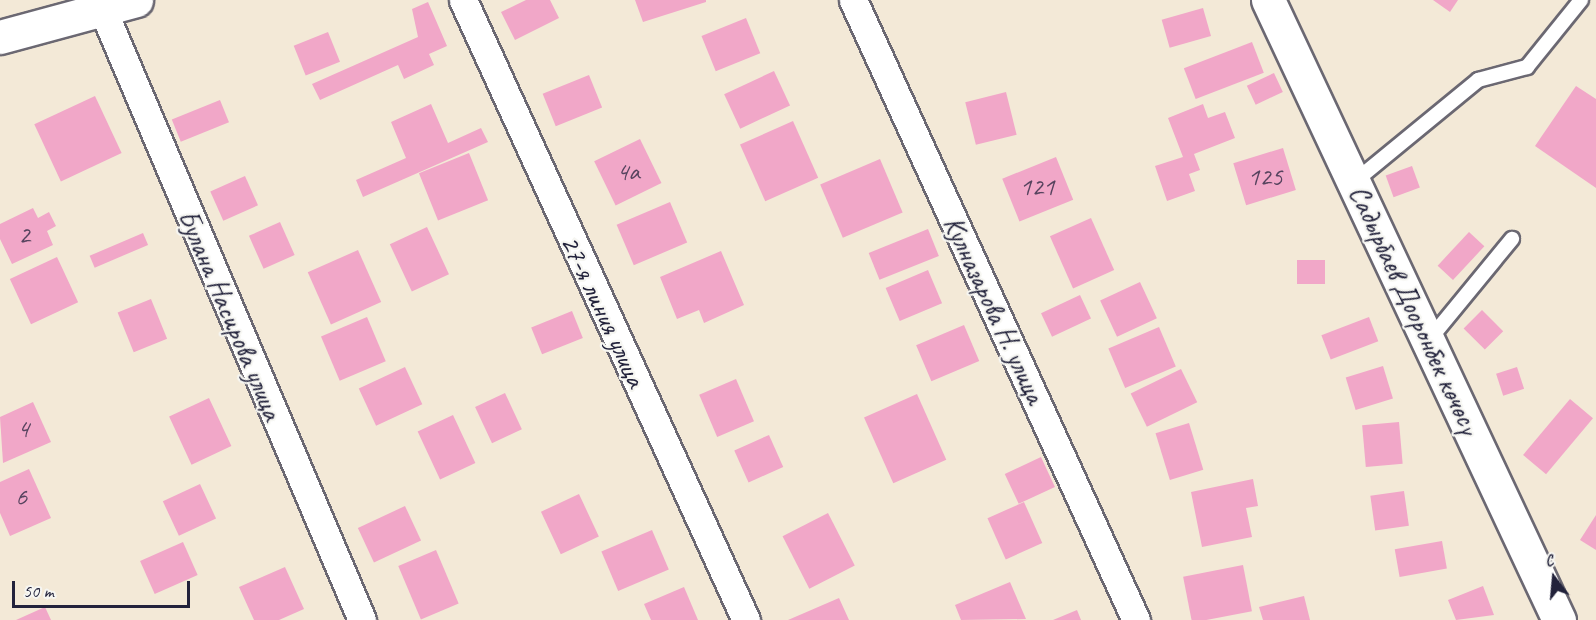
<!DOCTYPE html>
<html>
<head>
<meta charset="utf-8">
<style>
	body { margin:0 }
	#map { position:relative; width:1596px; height:620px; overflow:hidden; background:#f3e9d7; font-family:Caveat,sans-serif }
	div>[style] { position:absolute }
	.building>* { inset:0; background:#f1a7c8; transform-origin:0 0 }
	.roads { filter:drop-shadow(2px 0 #6b6872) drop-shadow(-2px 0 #6b6872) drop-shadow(0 2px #6b6872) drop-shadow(0 -2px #6b6872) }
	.service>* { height:14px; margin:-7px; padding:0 7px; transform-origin:7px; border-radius:7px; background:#fff }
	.minor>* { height:27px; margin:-13.5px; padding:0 13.5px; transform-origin:13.5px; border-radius:13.5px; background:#fff }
	.secondary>* { height:33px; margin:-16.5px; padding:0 16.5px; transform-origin:16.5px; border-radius:16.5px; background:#fff }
	.primary>* { height:33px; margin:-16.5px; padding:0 16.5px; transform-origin:16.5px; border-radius:16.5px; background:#fff }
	span { translate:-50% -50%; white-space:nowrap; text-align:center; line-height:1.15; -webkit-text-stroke:4.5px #f6f6f2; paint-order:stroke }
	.number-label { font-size:26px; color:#56435e }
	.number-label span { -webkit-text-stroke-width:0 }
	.street-label { font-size:28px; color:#22223b }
	.north { position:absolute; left:1524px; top:548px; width:60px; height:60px; -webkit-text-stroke:4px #f6f6f2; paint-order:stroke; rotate:344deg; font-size:16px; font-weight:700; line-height:24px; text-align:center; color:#22223b }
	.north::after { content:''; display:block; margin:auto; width:21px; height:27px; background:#22223b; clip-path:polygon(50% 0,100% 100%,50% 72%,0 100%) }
	.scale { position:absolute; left:12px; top:581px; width:178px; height:27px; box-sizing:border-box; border:3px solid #22223b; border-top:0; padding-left:8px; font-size:18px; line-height:21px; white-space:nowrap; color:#22223b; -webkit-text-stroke:4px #f6f6f2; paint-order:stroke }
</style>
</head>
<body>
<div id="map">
	<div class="building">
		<div style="clip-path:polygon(526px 0,550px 0,559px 18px,515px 40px,501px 12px)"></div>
		<div style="clip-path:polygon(635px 0,706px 0,706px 2px,643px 22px)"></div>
		<div style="clip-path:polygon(1433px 0,1458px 0,1450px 12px)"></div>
		<div style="clip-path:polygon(428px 2px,447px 46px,429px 54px,434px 65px,404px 79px,398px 65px,320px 100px,312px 84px,418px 37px,412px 9px)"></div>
		<div style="left:1203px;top:8px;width:29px;height:43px;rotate:74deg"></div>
		<div style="left:746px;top:18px;width:38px;height:48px;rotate:68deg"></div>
		<div style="left:328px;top:32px;width:32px;height:37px;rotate:68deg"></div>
		<div style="left:1252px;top:42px;width:33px;height:73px;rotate:69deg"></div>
		<div style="left:774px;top:71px;width:38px;height:55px;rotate:65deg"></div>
		<div style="left:1274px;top:73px;width:21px;height:30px;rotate:65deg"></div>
		<div style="left:589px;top:75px;width:35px;height:50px;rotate:68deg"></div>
		<div style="clip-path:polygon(1576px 86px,1596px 99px,1596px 188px,1535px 146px)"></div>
		<div style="left:1006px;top:92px;width:44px;height:42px;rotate:76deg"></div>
		<div style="left:95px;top:96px;width:63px;height:67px;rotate:65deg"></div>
		<div style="left:220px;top:100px;width:24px;height:52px;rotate:68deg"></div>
		<div style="clip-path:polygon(431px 104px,448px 143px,481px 128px,488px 142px,363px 197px,356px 180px,406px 158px,391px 122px)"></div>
		<div style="clip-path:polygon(1203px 104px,1208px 118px,1225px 112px,1235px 138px,1194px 154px,1200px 170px,1189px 174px,1195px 191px,1167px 201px,1155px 166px,1183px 157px,1168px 118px)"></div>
		<div style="left:793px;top:121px;width:62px;height:58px;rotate:66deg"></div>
		<div style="left:640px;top:139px;width:49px;height:51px;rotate:64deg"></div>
		<div style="left:1283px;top:148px;width:44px;height:52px;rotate:73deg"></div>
		<div style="left:469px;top:153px;width:51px;height:54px;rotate:68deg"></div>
		<div style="left:1056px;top:157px;width:46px;height:58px;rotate:68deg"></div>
		<div style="left:880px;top:159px;width:58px;height:65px;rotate:67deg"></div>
		<div style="left:1412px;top:166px;width:23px;height:28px;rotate:70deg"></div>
		<div style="left:245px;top:176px;width:32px;height:38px;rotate:66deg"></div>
		<div style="left:670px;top:202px;width:44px;height:58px;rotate:67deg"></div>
		<div style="clip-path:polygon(33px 208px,38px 218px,49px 212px,56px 226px,47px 231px,53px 245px,12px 264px,0 239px,0 224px)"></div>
		<div style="left:1091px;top:218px;width:57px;height:45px;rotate:66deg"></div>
		<div style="left:280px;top:222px;width:36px;height:34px;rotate:66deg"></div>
		<div style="left:427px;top:227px;width:52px;height:41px;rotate:65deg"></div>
		<div style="left:928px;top:229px;width:29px;height:64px;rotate:68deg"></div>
		<div style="left:1469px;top:232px;width:21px;height:46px;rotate:43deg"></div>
		<div style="left:143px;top:233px;width:13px;height:58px;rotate:67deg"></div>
		<div style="left:358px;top:250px;width:57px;height:55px;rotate:66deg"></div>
		<div style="clip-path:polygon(721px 251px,744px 305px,704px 323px,699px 310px,677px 319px,660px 277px)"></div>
		<div style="left:57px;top:257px;width:50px;height:52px;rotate:65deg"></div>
		<div style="left:1325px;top:260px;width:24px;height:28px;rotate:90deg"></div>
		<div style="left:928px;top:270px;width:36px;height:46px;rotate:67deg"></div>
		<div style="left:1140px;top:282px;width:40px;height:44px;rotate:65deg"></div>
		<div style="left:1080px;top:295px;width:26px;height:43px;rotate:65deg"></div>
		<div style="left:151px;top:299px;width:43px;height:36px;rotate:68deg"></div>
		<div style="left:1482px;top:310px;width:30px;height:26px;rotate:45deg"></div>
		<div style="left:572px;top:311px;width:29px;height:44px;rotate:68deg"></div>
		<div style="left:367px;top:317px;width:48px;height:50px;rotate:67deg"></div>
		<div style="left:1369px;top:317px;width:26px;height:51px;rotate:69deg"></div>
		<div style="left:964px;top:325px;width:39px;height:52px;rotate:67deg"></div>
		<div style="left:1159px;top:327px;width:43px;height:55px;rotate:67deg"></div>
		<div style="left:1383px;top:366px;width:34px;height:39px;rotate:73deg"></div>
		<div style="left:405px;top:367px;width:41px;height:51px;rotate:65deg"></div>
		<div style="left:1517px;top:367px;width:23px;height:22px;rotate:72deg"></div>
		<div style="left:1181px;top:369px;width:37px;height:56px;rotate:64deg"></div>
		<div style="left:736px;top:379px;width:46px;height:40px;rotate:67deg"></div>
		<div style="left:505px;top:393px;width:40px;height:33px;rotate:65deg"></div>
		<div style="left:917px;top:394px;width:72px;height:58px;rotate:66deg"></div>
		<div style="left:209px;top:398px;width:53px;height:44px;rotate:65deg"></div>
		<div style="left:1570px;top:399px;width:30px;height:73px;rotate:40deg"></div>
		<div style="clip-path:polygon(33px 402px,51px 442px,3px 463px,0 417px)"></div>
		<div style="left:453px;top:415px;width:53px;height:39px;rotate:65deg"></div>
		<div style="left:1399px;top:422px;width:42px;height:37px;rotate:85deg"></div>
		<div style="left:1189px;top:423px;width:49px;height:35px;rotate:73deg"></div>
		<div style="left:769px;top:435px;width:35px;height:38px;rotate:66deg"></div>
		<div style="left:1041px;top:457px;width:33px;height:40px;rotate:65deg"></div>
		<div style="clip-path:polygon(29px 469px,51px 518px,10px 536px,0 513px,0 482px)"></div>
		<div style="clip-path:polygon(1253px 479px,1258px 506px,1246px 508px,1252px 537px,1202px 547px,1191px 492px)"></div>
		<div style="left:200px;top:484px;width:38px;height:41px;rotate:65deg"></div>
		<div style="left:1404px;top:491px;width:35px;height:34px;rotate:82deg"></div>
		<div style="left:579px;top:494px;width:47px;height:42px;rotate:65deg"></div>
		<div style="left:1024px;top:502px;width:45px;height:40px;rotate:66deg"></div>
		<div style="left:405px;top:506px;width:38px;height:52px;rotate:65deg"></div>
		<div style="left:828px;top:513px;width:59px;height:51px;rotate:63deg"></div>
		<div style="clip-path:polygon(1596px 515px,1596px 550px,1580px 540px)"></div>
		<div style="left:652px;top:530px;width:43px;height:55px;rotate:67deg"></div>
		<div style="left:1442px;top:541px;width:28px;height:48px;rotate:80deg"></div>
		<div style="left:183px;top:542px;width:36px;height:47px;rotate:66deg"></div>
		<div style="left:436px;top:550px;width:58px;height:41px;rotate:67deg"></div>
		<div style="left:1243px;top:565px;width:47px;height:61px;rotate:79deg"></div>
		<div style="clip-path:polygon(285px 567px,304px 609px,279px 620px,254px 620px,239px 587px)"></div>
		<div style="clip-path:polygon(1010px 582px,1026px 619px,961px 620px,955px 605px)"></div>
		<div style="clip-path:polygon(1483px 586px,1494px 615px,1456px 620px,1448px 600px)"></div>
		<div style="clip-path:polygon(684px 587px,698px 620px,651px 620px,644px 604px)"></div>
		<div style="clip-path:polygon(1304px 596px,1310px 620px,1263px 620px,1259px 607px)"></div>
		<div style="clip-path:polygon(839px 598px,849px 620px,788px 620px)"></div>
		<div style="clip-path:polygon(45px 607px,51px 620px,16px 620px)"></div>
		<div style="clip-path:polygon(1077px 610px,1081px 620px,1053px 620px)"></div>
	</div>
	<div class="roads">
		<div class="service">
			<div style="left:1354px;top:182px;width:161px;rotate:-39.4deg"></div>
			<div style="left:1478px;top:80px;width:51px;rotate:-14.9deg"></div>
			<div style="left:1527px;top:67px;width:86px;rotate:-51.1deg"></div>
			<div style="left:1429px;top:340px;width:131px;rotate:-50.6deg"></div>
		</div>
		<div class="minor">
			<div style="left:463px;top:0;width:682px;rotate:65.47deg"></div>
			<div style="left:853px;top:0;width:682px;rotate:65.47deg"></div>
			<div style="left:102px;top:8px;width:665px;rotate:66.98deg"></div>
		</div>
		<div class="secondary">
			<div style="left:1268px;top:0;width:685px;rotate:64.86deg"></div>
		</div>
		<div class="primary">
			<div style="left:0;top:37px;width:141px;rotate:-15.2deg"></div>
		</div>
	</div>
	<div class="number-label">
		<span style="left:628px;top:172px">4а</span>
		<span style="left:1265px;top:177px">125</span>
		<span style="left:1037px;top:187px">121</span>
		<span style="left:24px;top:235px">2</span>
		<span style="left:23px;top:429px">4</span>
		<span style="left:21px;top:497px">6</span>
	</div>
	<div class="street-label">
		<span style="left:994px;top:310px;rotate:65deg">Кулназарова Н. улица</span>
		<span style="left:1414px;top:310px;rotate:65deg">Садырбаев Дооронбек көчөсү</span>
		<span style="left:603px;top:311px;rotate:65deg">27-я линия улица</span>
		<span style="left:230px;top:315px;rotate:67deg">Булана Насирова улица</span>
	</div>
	<div class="north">С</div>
	<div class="scale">50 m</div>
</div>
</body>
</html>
